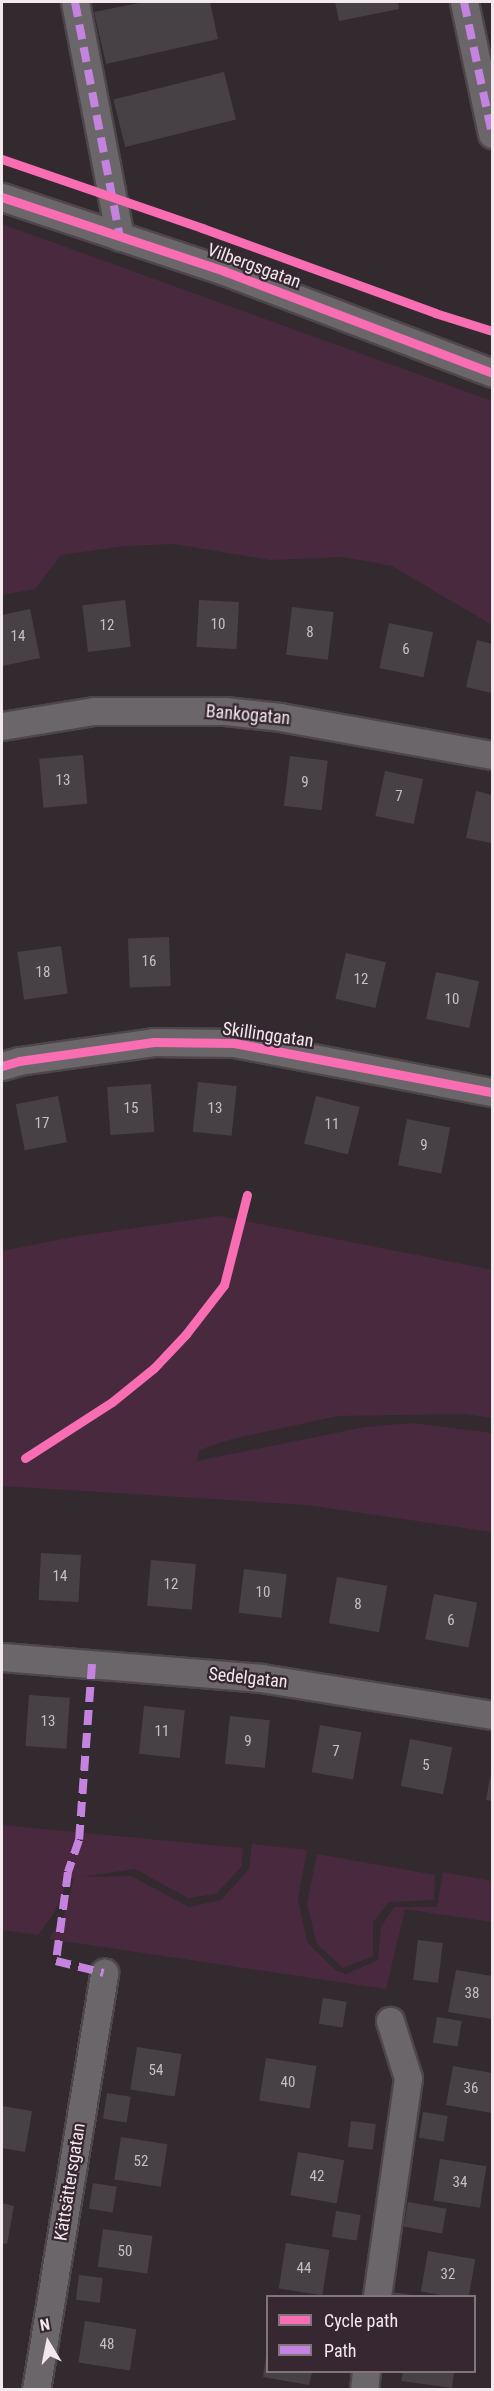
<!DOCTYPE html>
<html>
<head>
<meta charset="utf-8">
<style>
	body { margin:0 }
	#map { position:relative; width:494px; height:2391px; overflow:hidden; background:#322a2f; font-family:"Roboto Condensed",sans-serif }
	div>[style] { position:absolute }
	.green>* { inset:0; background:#49293e }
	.building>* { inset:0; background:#474044; transform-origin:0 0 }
	.roads { filter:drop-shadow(2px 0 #4d464b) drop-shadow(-2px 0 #4d464b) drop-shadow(0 2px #4d464b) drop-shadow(0 -2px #4d464b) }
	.street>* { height:27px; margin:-13.5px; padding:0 13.5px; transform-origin:13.5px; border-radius:13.5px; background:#6b6669 }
	.quiet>* { height:8px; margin-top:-4px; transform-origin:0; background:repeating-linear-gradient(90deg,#c483df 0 15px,transparent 0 23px) }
	.cycleway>* { height:9px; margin:-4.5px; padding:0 4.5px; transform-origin:4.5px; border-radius:4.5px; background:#f96db3 }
	span { translate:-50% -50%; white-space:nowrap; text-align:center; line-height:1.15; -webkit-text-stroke:4.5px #362730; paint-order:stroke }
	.number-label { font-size:15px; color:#c7bec4 }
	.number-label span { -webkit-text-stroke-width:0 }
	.street-label { font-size:18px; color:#f2e8ee }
	.frame { position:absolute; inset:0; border:3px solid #f2e8ee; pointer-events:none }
	.legend { position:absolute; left:266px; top:2295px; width:210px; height:78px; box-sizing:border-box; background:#362730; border:2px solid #81747c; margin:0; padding:8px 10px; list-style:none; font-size:18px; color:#f2e8ee }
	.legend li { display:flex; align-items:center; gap:12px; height:30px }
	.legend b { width:30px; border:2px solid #81747c }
	.north { position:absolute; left:18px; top:2313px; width:60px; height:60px; -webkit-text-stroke:4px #362730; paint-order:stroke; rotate:350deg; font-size:16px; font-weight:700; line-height:24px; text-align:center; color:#f2e8ee }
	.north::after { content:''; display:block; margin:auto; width:21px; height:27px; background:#f2e8ee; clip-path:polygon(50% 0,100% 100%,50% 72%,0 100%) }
</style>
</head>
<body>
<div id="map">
	<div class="green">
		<div style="clip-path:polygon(2px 224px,492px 401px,492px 625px,392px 566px,343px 557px,270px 560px,174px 544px,125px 546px,61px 555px,35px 589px,2px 595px)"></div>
		<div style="clip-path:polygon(220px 1216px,492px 1270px,492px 1418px,464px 1414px,338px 1416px,232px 1439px,199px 1450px,197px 1461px,365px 1427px,412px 1423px,492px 1433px,492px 1532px,307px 1505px,2px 1486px,2px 1251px,78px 1236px)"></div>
		<div style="clip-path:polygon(2px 1825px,243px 1848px,242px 1866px,216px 1894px,188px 1898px,135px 1869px,82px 1877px,131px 1876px,189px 1907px,221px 1900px,249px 1869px,252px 1844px,307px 1850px,298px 1899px,307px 1942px,335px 1970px,346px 1974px,378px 1960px,381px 1927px,394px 1907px,437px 1907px,443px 1872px,492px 1881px,492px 1922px,405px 1909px,386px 1989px,49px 1939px,65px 1913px,74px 1878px,69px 1879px,54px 1913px,38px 1935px,2px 1930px)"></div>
		<div style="clip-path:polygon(317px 1854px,435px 1875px,434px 1900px,389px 1902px,373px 1922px,373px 1956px,343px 1968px,317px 1944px,307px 1904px)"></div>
	</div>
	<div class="building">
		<div style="clip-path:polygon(144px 2px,210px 2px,218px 39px,106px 64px,94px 12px)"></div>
		<div style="clip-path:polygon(335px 2px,398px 2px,399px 9px,339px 21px)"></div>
		<div style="left:224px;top:72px;width:49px;height:114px;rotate:76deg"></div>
		<div style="left:125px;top:600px;width:47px;height:43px;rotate:83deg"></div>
		<div style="left:199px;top:600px;width:40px;height:47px;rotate:3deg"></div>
		<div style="left:292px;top:607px;width:42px;height:48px;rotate:7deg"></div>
		<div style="clip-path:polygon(30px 609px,40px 658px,2px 666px,2px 615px)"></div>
		<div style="left:389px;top:623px;width:45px;height:46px;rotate:12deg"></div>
		<div style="clip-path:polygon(477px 640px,492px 644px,492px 693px,466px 687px)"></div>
		<div style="left:83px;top:755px;width:49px;height:44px;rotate:85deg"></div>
		<div style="left:290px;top:756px;width:38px;height:50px;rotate:7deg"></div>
		<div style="left:385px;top:771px;width:39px;height:46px;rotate:12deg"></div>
		<div style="clip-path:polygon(476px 791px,492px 795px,492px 843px,466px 838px)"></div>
		<div style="left:169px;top:937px;width:49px;height:41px;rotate:88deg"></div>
		<div style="left:61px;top:946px;width:48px;height:44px;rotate:82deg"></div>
		<div style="left:346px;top:953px;width:41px;height:47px;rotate:13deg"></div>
		<div style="left:436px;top:972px;width:44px;height:48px;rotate:12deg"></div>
		<div style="left:198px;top:1082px;width:39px;height:50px;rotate:6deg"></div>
		<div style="left:151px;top:1084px;width:48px;height:44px;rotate:86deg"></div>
		<div style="left:58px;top:1096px;width:47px;height:43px;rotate:79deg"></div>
		<div style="left:316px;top:1096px;width:45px;height:49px;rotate:14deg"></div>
		<div style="left:407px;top:1119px;width:44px;height:47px;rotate:11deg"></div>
		<div style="left:41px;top:1553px;width:40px;height:47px;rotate:3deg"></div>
		<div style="left:151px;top:1560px;width:45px;height:46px;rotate:5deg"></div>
		<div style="left:244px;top:1569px;width:43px;height:44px;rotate:7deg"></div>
		<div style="left:337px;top:1577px;width:51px;height:47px;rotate:10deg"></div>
		<div style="left:434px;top:1594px;width:44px;height:46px;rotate:11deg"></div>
		<div style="left:29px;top:1695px;width:41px;height:51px;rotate:4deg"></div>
		<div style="left:144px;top:1706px;width:41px;height:48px;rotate:6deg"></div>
		<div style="left:230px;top:1716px;width:40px;height:48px;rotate:6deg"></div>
		<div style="left:320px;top:1725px;width:42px;height:48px;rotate:10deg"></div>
		<div style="left:410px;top:1739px;width:43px;height:48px;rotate:11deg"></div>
		<div style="clip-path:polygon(491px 1773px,492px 1773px,492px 1801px,486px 1800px)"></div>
		<div style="left:418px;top:1940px;width:25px;height:40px;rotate:7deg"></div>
		<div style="clip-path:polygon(456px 1970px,492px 1976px,492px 2019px,448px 2012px)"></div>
		<div style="left:323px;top:1998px;width:24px;height:26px;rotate:9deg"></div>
		<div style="left:437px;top:2017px;width:25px;height:26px;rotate:9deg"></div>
		<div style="left:137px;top:2047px;width:45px;height:43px;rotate:9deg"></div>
		<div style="left:266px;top:2058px;width:51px;height:43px;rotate:9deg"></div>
		<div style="clip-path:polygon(453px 2066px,492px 2073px,492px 2113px,446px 2105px)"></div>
		<div style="left:107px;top:2093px;width:24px;height:26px;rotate:9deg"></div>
		<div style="clip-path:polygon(2px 2106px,32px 2111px,25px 2152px,2px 2148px)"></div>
		<div style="left:423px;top:2112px;width:25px;height:26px;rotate:9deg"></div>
		<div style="left:351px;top:2121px;width:25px;height:26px;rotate:7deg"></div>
		<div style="left:121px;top:2137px;width:47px;height:43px;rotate:9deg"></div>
		<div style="left:298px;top:2152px;width:47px;height:44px;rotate:10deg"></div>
		<div style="left:440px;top:2159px;width:47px;height:42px;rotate:9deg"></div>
		<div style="left:93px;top:2183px;width:24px;height:26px;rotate:9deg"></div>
		<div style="left:408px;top:2202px;width:39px;height:25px;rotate:10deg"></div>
		<div style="clip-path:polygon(2px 2203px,14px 2206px,7px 2244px,2px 2243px)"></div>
		<div style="left:336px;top:2211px;width:25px;height:26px;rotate:9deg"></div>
		<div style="left:103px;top:2229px;width:50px;height:38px;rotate:8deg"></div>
		<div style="left:286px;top:2243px;width:44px;height:46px;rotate:9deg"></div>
		<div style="left:428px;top:2251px;width:48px;height:41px;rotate:10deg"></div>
		<div style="left:79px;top:2275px;width:24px;height:25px;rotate:7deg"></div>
		<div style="clip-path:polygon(392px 2292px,413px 2295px,413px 2296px,391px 2296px)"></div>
		<div style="left:85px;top:2321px;width:52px;height:42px;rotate:9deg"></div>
		<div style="clip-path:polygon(266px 2356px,268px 2372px,312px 2372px,309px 2385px,263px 2377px)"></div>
		<div style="clip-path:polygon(403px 2372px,454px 2372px,452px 2388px,401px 2381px)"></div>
	</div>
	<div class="roads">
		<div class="street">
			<div style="left:75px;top:2px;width:239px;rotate:79.2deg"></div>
			<div style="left:464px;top:2px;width:135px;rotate:78deg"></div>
			<div style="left:2px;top:197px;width:234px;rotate:18.4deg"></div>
			<div style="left:224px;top:271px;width:287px;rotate:20.8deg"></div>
			<div style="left:2px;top:726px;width:93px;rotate:-9.3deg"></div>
			<div style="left:94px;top:711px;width:131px"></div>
			<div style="left:225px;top:711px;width:55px;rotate:6.2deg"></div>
			<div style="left:280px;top:717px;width:215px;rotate:10.2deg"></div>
			<div style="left:2px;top:1066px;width:18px;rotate:-16deg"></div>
			<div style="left:19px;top:1061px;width:136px;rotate:-8deg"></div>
			<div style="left:154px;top:1042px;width:80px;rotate:0.7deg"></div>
			<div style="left:234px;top:1043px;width:263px;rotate:10.8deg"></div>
			<div style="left:2px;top:1657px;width:260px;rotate:4.6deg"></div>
			<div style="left:261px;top:1678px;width:234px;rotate:9.1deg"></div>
			<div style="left:377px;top:2296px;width:220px;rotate:-81.9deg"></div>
			<div style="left:408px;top:2078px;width:60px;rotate:-107.5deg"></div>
			<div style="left:36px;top:2390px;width:423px;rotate:-80.7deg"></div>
			<div style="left:364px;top:2390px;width:18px;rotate:-84deg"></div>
		</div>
	</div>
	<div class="quiet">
		<div style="left:75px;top:2px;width:239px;rotate:79.2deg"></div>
		<div style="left:464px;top:2px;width:135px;rotate:78deg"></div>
		<div style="left:92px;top:1664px;width:176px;rotate:94.2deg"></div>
		<div style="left:79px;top:1840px;width:34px;rotate:109deg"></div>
		<div style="left:68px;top:1872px;width:90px;rotate:97.7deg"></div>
		<div style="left:56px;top:1961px;width:49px;rotate:14deg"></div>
	</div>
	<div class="cycleway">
		<div style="left:2px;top:159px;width:212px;rotate:19deg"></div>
		<div style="left:202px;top:228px;width:248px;rotate:20deg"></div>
		<div style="left:435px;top:313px;width:60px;rotate:17.5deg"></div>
		<div style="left:2px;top:197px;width:234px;rotate:18.4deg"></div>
		<div style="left:224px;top:271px;width:287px;rotate:20.8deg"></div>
		<div style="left:2px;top:1066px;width:18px;rotate:-16deg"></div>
		<div style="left:19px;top:1061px;width:136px;rotate:-8deg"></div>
		<div style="left:154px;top:1042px;width:80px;rotate:0.7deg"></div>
		<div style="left:234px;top:1043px;width:263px;rotate:10.8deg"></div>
		<div style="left:25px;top:1458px;width:103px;rotate:-32.8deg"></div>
		<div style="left:112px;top:1402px;width:54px;rotate:-39deg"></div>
		<div style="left:154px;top:1368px;width:47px;rotate:-46.7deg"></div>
		<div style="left:186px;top:1334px;width:62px;rotate:-52.2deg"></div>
		<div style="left:224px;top:1285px;width:93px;rotate:-75.7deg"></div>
	</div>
	<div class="number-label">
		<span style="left:218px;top:625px">10</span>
		<span style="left:107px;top:626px">12</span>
		<span style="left:310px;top:633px">8</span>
		<span style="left:18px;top:637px">14</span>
		<span style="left:406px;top:650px">6</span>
		<span style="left:63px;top:781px">13</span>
		<span style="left:305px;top:783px">9</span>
		<span style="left:399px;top:797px">7</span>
		<span style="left:149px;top:962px">16</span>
		<span style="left:43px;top:973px">18</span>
		<span style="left:361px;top:980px">12</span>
		<span style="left:452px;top:1000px">10</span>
		<span style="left:131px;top:1109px">15</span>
		<span style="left:215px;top:1109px">13</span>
		<span style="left:42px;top:1124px">17</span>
		<span style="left:332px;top:1125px">11</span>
		<span style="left:424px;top:1146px">9</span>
		<span style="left:60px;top:1577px">14</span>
		<span style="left:171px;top:1585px">12</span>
		<span style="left:263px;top:1593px">10</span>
		<span style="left:358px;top:1605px">8</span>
		<span style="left:451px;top:1621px">6</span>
		<span style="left:48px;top:1722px">13</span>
		<span style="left:162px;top:1732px">11</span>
		<span style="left:248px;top:1742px">9</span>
		<span style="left:336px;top:1752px">7</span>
		<span style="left:426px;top:1766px">5</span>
		<span style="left:472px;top:1994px">38</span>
		<span style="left:156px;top:2071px">54</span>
		<span style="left:288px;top:2083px">40</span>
		<span style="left:471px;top:2089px">36</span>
		<span style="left:141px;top:2162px">52</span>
		<span style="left:317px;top:2177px">42</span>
		<span style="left:460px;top:2183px">34</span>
		<span style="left:125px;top:2252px">50</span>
		<span style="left:304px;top:2269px">44</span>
		<span style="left:448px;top:2275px">32</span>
		<span style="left:107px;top:2345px">48</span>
	</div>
	<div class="street-label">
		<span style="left:254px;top:266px;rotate:20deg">Vilbergsgatan</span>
		<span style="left:248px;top:715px;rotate:5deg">Bankogatan</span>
		<span style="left:268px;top:1035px;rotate:8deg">Skillinggatan</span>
		<span style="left:248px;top:1678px;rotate:6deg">Sedelgatan</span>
		<span style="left:70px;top:2182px;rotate:-81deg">Kättsättersgatan</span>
	</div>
	<div class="frame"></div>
	<ul class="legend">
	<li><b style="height:8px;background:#f96db3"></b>Cycle path</li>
	<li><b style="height:8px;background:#c483df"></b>Path</li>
	</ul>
	<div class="north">N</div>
</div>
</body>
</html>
